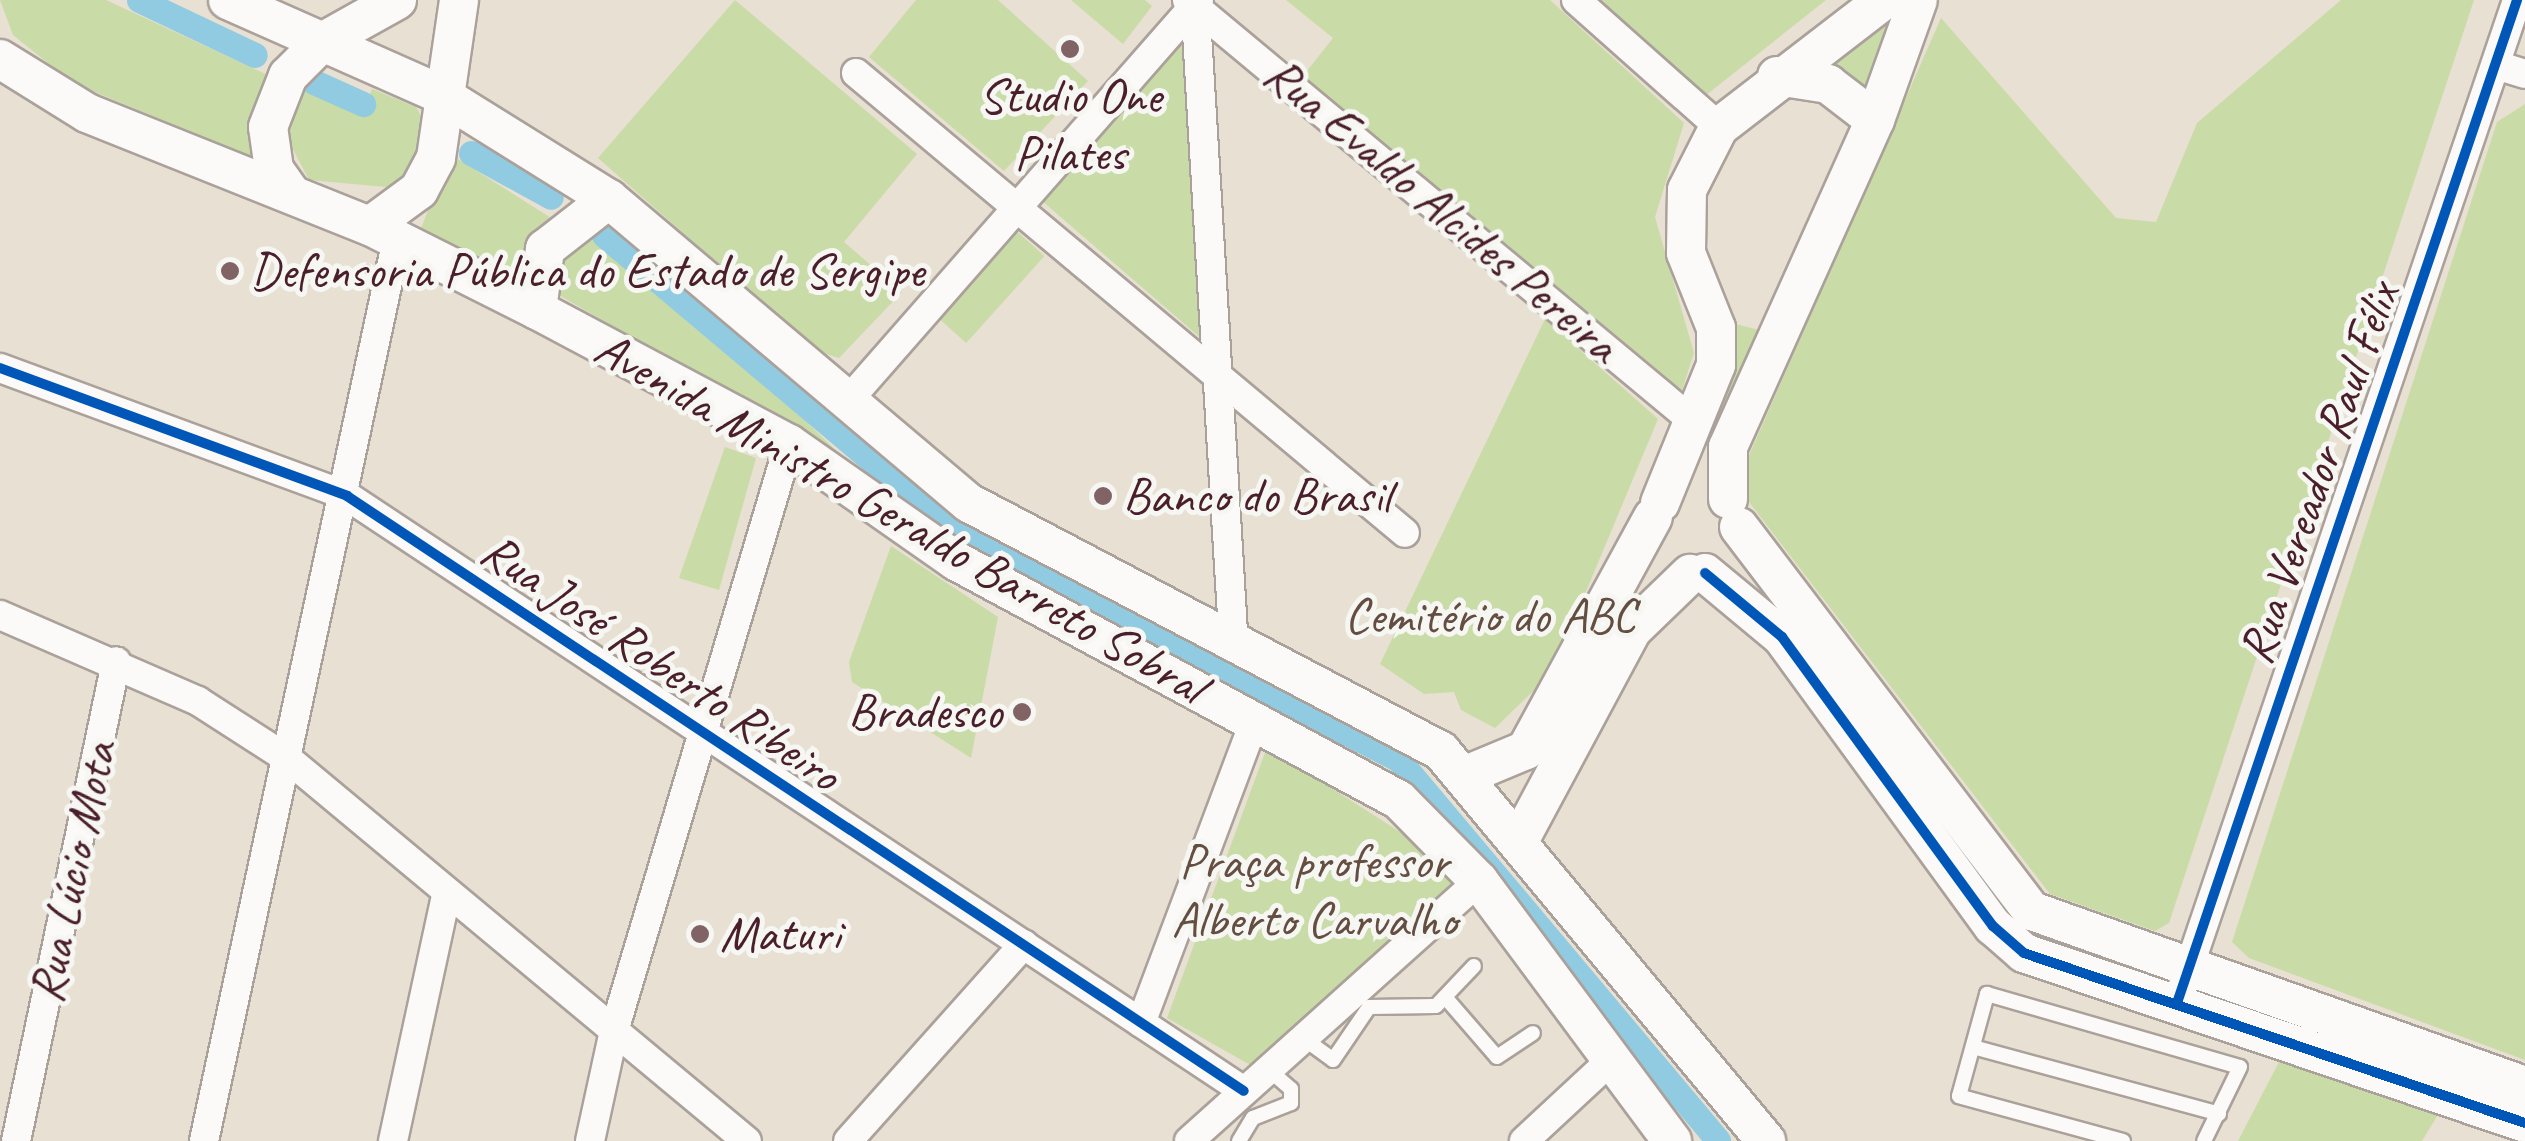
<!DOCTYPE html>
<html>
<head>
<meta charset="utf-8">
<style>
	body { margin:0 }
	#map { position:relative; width:2525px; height:1141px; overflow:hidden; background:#e8e0d2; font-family:Caveat,sans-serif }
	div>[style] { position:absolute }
	.green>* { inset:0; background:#c9dba6; transform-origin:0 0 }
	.canal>* { height:25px; margin:-12.5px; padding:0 12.5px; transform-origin:12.5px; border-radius:12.5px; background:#90cbe1 }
	.roads { filter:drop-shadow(2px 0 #aba19b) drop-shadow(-2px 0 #aba19b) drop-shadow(0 2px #aba19b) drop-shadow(0 -2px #aba19b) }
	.lane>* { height:14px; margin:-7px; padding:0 7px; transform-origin:7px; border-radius:7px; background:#fcfaf8 }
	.street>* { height:28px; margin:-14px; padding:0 14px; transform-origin:14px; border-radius:14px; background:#fcfaf8 }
	.secondary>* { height:38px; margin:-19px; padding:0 19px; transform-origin:19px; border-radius:19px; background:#fcfaf8 }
	.cycleway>* { height:10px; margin:-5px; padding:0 5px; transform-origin:5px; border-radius:5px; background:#0057b8 }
	.dots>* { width:28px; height:28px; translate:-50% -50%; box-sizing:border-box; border:5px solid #f6f6f2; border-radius:50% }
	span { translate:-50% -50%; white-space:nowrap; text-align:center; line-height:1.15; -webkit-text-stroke:10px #f6f6f2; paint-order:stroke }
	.poi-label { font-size:50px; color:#4a1f2b }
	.left { translate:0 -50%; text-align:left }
	.right { translate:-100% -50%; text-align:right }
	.street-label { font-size:50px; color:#4a1f2b }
	.park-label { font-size:50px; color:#644d41 }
</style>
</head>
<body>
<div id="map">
	<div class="green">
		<div style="clip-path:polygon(0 0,106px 0,272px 77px,267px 163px,73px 83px,13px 35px)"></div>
		<div style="clip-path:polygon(735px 0,917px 154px,844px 242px,902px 292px,839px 358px,817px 351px,598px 158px)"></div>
		<div style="clip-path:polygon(916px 0,998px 0,1088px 81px,1004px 171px,869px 57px)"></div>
		<div style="clip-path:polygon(1071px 0,1145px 0,1152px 6px,1123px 44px)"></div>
		<div style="clip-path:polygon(1286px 0,1550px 0,1684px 123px,1655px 217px,1694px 353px,1682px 390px,1303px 76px,1333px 38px)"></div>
		<div style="clip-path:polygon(1596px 0,1826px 0,1700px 100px)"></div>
		<div style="clip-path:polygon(1913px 0,1872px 102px,1802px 67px)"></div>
		<div style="clip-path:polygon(2341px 0,2474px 0,2169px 923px,2155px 931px,2050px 894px,1736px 485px,1941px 18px,2116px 218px,2156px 222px,2197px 123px)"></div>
		<div style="clip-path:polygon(1178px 34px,1188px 36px,1203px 340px,1041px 200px)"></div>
		<div style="clip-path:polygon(296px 88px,363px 112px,372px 89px,416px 107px,428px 128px,414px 173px,386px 187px,309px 180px,283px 130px)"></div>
		<div style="clip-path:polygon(2525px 104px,2525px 1060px,2249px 958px,2232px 942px,2497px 122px)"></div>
		<div style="clip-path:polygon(450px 154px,559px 223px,522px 284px,420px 231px)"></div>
		<div style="left:1011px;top:226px;width:45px;height:117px;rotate:42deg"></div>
		<div style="clip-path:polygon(588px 235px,743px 360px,853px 467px,542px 285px,546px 252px)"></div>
		<div style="clip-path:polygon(1545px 319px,1658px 419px,1552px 673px,1495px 728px,1461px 710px,1454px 692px,1424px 694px,1380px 664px)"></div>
		<div style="clip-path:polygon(1727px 322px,1759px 330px,1710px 440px,1697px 439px)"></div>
		<div style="clip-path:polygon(725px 447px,756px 458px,719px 590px,679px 578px)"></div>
		<div style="clip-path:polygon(891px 546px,998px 617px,971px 758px,852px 682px,849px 662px)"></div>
		<div style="clip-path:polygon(1267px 747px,1422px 846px,1457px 889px,1254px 1067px,1167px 1018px)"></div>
		<div style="clip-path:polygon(2280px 1060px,2439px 1113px,2422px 1141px,2238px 1141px)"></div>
	</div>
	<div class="canal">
		<div style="left:139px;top:0;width:128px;rotate:25.4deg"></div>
		<div style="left:314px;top:82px;width:54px;rotate:24.2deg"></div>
		<div style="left:471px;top:153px;width:91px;rotate:28.8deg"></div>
		<div style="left:604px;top:235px;width:466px;rotate:40.1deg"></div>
		<div style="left:960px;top:535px;width:492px;rotate:27.1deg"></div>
		<div style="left:1398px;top:759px;width:498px;rotate:50deg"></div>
	</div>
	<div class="roads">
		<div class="lane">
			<div style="left:1445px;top:997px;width:79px;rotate:49.1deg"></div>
			<div style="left:1497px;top:1057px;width:43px;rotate:-33.7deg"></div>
			<div style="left:1303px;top:1038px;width:37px;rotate:36deg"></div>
			<div style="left:1333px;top:1060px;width:64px;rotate:-55.8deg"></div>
			<div style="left:1369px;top:1007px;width:67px;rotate:-0.9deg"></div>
			<div style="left:1436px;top:1006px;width:55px;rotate:-46.5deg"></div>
			<div style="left:1973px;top:1047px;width:255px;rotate:15.2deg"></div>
			<div style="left:1239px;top:1141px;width:27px;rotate:-59deg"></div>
			<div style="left:1253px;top:1118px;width:41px;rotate:-21.5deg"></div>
			<div style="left:1291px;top:1103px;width:14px;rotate:-90deg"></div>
			<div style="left:1291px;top:1089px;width:30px;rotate:-139deg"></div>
			<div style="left:2123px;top:1141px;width:170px;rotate:-164.7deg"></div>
			<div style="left:1959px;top:1096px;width:106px;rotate:-74.6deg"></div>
			<div style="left:1987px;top:994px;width:263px;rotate:16.1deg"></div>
			<div style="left:2240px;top:1067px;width:82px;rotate:115.9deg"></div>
		</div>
		<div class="street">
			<div style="left:1187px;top:0;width:660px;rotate:39.77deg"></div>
			<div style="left:1195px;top:0;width:649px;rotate:86.56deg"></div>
			<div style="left:1576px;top:0;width:191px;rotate:41.6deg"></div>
			<div style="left:2496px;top:65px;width:30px;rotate:17deg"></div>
			<div style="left:856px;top:73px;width:716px;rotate:39.96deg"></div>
			<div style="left:0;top:368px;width:370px;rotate:20.2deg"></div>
			<div style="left:347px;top:496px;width:1076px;rotate:33.56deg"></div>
			<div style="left:845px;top:404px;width:537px;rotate:-48.77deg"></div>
			<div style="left:0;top:615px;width:216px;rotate:23.5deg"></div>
			<div style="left:198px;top:701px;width:107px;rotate:32.8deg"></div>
			<div style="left:288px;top:759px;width:597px;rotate:39.77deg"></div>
			<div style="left:2178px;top:1000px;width:1056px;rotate:-71.27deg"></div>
			<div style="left:1141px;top:1023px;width:324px;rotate:-69.4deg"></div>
			<div style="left:16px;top:1141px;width:490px;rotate:-78.2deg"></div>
			<div style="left:204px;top:1141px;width:922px;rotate:-77.92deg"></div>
			<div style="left:393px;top:1141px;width:252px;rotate:-77.8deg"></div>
			<div style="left:590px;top:1141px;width:113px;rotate:-77.7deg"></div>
			<div style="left:614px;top:1031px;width:613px;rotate:-73.4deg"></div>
			<div style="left:848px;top:1141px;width:264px;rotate:-48.2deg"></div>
			<div style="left:1189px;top:1141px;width:389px;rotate:-41.9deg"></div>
			<div style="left:1524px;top:1141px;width:116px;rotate:-42.9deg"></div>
		</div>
		<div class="secondary">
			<div style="left:228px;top:0;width:232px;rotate:23.9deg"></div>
			<div style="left:440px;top:94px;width:199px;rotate:31.9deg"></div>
			<div style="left:609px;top:199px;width:471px;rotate:40.2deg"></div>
			<div style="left:969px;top:503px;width:533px;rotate:27.72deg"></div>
			<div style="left:1441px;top:751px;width:508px;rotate:50.19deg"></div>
			<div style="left:0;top:59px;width:102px;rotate:31.8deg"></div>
			<div style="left:87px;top:113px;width:305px;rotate:21.8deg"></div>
			<div style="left:370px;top:226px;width:187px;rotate:26.7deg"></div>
			<div style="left:537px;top:310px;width:285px;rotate:28deg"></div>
			<div style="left:789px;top:444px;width:204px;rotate:35deg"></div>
			<div style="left:956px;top:561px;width:503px;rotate:28.35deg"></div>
			<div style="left:1399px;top:800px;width:114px;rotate:45.4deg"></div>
			<div style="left:1479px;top:881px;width:324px;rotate:53.4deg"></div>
			<div style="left:1777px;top:76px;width:52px;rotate:8.9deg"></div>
			<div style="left:1828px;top:84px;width:59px;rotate:37.5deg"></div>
			<div style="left:290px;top:192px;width:28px;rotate:-125deg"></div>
			<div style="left:274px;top:169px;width:42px;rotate:-98.1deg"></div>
			<div style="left:268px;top:127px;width:55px;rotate:-68.6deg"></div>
			<div style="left:288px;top:76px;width:48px;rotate:-45deg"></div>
			<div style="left:322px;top:42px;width:86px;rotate:-29.2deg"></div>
			<div style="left:370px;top:226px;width:61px;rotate:-36.3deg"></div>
			<div style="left:419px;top:190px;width:36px;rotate:-62deg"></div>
			<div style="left:436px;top:158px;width:160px;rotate:-81.7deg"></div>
			<div style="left:537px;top:310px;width:62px;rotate:-82.5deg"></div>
			<div style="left:545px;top:249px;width:81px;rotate:-38deg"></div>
			<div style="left:1728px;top:499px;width:52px;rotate:-90deg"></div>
			<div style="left:1728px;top:447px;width:359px;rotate:-65.8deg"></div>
			<div style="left:1875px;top:120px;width:127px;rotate:-70.3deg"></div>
			<div style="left:1660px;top:503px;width:149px;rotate:-67.9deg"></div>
			<div style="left:1716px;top:365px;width:37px;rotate:-90deg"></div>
			<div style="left:1716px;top:328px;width:81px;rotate:-111.8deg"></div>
			<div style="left:1686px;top:253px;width:63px;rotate:-89.1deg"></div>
			<div style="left:1687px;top:190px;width:71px;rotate:-63.1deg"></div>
			<div style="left:1719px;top:127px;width:208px;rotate:-37.6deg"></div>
			<div style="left:1739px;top:527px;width:483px;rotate:52.7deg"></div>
			<div style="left:2032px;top:911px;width:523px;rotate:19.54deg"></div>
			<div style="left:1705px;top:573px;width:100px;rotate:39.7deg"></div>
			<div style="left:1782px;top:637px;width:358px;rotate:53.9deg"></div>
			<div style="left:1993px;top:926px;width:41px;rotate:41.1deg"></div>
			<div style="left:2024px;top:953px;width:529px;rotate:18.74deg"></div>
			<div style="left:1466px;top:775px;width:65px;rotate:-22.6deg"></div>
			<div style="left:1526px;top:750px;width:265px;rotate:-61.4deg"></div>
			<div style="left:1519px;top:841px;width:239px;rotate:-61.8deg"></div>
			<div style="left:1632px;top:630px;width:81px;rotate:-44deg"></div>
		</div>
	</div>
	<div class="cycleway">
		<div style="left:0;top:368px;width:370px;rotate:20.2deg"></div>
		<div style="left:347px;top:496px;width:1076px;rotate:33.56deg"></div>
		<div style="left:1705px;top:573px;width:100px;rotate:39.7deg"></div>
		<div style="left:1782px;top:637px;width:358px;rotate:53.9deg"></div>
		<div style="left:1993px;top:926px;width:41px;rotate:41.1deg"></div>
		<div style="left:2024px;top:953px;width:529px;rotate:18.74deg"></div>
		<div style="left:2178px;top:1000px;width:1056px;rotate:-71.27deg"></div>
	</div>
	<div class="dots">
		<div style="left:1070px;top:49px;background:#816365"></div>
		<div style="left:230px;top:271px;background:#816365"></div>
		<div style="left:1103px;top:496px;background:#816365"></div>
		<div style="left:1022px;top:712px;background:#816365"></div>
		<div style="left:700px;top:934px;background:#816365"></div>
	</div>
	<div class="poi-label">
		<span style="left:1070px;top:124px">Studio One<br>Pilates</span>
		<span class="left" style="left:250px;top:271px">Defensoria Pública do Estado de Sergipe</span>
		<span class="left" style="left:1123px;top:496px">Banco do Brasil</span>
		<span class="right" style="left:1002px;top:712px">Bradesco</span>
		<span class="left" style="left:720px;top:934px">Maturi</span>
	</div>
	<div class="street-label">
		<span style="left:1442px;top:209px;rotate:40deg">Rua Evaldo Alcides Pereira</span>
		<span style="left:2318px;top:473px;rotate:-71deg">Rua Vereador Raul Félix</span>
		<span style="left:900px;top:517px;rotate:30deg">Avenida Ministro Geraldo Barreto Sobral</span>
		<span style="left:661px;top:662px;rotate:34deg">Rua José Roberto Ribeiro</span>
		<span style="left:72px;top:872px;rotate:-78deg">Rua Lúcio Mota</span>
	</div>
	<div class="park-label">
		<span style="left:1490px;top:616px">Cemitério do ABC</span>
		<span style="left:1314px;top:890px">Praça professor<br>Alberto Carvalho</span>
	</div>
</div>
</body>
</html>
